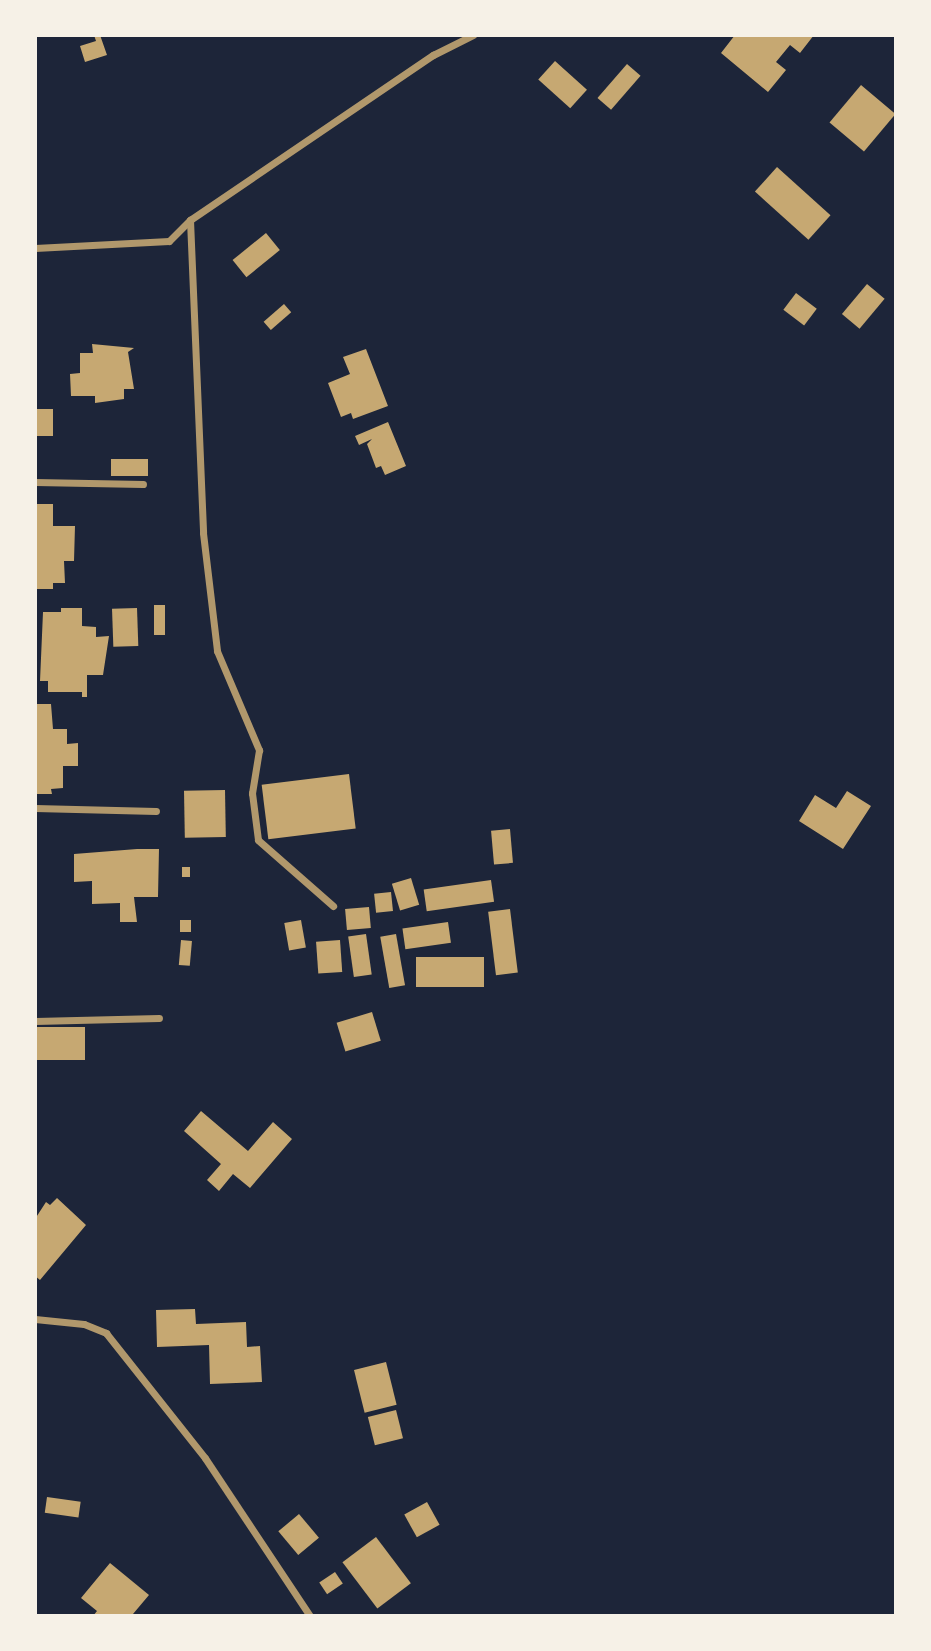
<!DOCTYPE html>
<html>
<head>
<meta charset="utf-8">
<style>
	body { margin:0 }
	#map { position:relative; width:931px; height:1651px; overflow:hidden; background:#14213d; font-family:"Roboto Condensed",sans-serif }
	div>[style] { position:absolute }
	.green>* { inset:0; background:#1d2539; transform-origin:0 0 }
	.building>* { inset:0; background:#c6a872; transform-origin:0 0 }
	.minor>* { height:7px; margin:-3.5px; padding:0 3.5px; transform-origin:3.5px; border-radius:3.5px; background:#b1986c }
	span { translate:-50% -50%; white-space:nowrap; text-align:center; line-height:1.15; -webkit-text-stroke:6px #f6f1e7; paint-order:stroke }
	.frame { position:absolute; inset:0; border:37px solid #f6f1e7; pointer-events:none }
</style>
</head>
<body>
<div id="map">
	<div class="green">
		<div style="left:35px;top:35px;width:861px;height:1581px"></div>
	</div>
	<div class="building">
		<div style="clip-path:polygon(94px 35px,100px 35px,107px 55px,85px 62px,80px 46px,96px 41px)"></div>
		<div style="clip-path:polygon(735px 35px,782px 37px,814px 35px,800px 53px,790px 45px,776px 62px,786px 70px,768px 92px,721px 53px)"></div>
		<div style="left:555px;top:61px;width:43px;height:25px;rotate:42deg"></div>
		<div style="left:627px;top:64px;width:18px;height:45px;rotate:41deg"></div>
		<div style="left:861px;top:85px;width:45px;height:49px;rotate:40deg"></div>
		<div style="left:777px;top:167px;width:72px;height:33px;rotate:42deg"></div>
		<div style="left:266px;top:233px;width:22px;height:43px;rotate:51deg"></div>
		<div style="left:867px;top:284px;width:23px;height:39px;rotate:40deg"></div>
		<div style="left:796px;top:293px;width:26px;height:21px;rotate:37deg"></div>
		<div style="left:284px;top:304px;width:11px;height:27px;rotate:49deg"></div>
		<div style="clip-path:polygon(92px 344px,134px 348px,128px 352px,134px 389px,124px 389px,124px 399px,95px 403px,95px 396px,71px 396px,70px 374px,80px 373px,80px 353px,93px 353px)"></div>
		<div style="clip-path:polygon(366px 349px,388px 406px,353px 419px,351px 413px,341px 417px,328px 383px,350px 374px,343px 357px)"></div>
		<div style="left:35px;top:409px;width:18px;height:27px"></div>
		<div style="clip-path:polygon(388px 422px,406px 466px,385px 475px,381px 466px,376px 468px,367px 444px,372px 439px,359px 445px,355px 436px)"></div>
		<div style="left:148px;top:459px;width:17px;height:37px;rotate:90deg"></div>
		<div style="clip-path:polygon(35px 504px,53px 504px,53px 526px,75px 526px,74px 561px,64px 561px,65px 583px,53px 583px,53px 589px,36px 589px)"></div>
		<div style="left:154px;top:605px;width:11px;height:30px"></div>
		<div style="clip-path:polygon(61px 608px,82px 608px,82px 626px,96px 627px,96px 637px,109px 636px,103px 675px,87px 675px,87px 697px,82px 697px,82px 692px,48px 692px,48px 681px,40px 681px,43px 612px,61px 612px)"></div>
		<div style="left:137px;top:608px;width:38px;height:25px;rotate:88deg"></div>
		<div style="clip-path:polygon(35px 704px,51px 704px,53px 729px,67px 729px,67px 744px,78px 743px,78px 766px,63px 766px,63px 788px,51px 789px,52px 794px,35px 794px)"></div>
		<div style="left:349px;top:774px;width:55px;height:88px;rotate:83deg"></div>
		<div style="left:225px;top:790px;width:47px;height:41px;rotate:89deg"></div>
		<div style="clip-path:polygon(847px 791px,871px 806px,843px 849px,799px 821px,815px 795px,836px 808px)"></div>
		<div style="left:510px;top:829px;width:34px;height:19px;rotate:85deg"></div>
		<div style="clip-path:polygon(137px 849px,159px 849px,158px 897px,134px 897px,137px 922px,120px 922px,120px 903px,92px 904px,92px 881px,74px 882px,74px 854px)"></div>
		<div style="left:182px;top:867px;width:8px;height:10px"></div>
		<div style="left:411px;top:878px;width:28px;height:20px;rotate:73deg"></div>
		<div style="left:491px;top:880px;width:22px;height:68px;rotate:82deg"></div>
		<div style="left:391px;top:892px;width:19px;height:17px;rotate:84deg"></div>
		<div style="left:369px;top:907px;width:21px;height:24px;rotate:85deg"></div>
		<div style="left:510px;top:909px;width:64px;height:22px;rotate:83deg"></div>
		<div style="left:180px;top:920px;width:11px;height:12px"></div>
		<div style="left:301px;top:920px;width:28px;height:17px;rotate:80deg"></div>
		<div style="left:448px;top:922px;width:21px;height:46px;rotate:82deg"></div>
		<div style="left:366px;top:934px;width:41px;height:18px;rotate:82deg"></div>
		<div style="left:396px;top:934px;width:52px;height:16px;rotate:80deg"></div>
		<div style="left:181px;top:940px;width:11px;height:25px;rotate:5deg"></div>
		<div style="left:340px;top:940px;width:32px;height:24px;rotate:86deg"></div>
		<div style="left:416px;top:957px;width:68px;height:30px"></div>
		<div style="left:372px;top:1012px;width:30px;height:37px;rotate:73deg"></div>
		<div style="left:35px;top:1027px;width:50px;height:33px"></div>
		<div style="clip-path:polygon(201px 1111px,248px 1151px,273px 1122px,292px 1139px,250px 1188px,233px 1174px,219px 1191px,207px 1180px,221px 1164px,184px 1131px)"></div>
		<div style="clip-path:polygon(57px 1198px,86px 1225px,40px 1280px,35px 1276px,35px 1219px,46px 1202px,50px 1205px)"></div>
		<div style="clip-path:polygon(195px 1309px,196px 1324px,246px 1322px,247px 1347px,260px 1346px,262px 1382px,210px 1384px,209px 1345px,157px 1347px,156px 1310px)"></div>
		<div style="left:386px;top:1362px;width:44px;height:33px;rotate:76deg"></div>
		<div style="left:396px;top:1410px;width:29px;height:29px;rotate:76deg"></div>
		<div style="left:47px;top:1497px;width:34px;height:16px;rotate:8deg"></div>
		<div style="left:427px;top:1502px;width:26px;height:26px;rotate:61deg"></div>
		<div style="left:299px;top:1514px;width:31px;height:27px;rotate:50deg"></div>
		<div style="left:376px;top:1537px;width:58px;height:42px;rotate:53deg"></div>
		<div style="clip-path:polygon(110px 1563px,149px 1595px,133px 1614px,137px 1616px,93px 1616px,97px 1611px,81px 1598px)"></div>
		<div style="left:335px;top:1572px;width:14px;height:19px;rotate:56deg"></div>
	</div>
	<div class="minor">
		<div style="left:190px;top:220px;width:313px;rotate:87.6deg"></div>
		<div style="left:203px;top:533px;width:119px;rotate:83.2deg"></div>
		<div style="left:217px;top:651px;width:108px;rotate:67deg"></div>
		<div style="left:259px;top:750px;width:44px;rotate:99.2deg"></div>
		<div style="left:252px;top:793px;width:47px;rotate:82.7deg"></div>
		<div style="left:258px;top:840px;width:100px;rotate:41.3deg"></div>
		<div style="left:35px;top:248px;width:134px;rotate:-3deg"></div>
		<div style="left:169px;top:241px;width:30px;rotate:-45deg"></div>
		<div style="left:190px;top:220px;width:294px;rotate:-34.2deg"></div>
		<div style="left:433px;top:55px;width:45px;rotate:-26.6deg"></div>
		<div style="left:35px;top:482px;width:108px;rotate:1.1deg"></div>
		<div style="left:35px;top:808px;width:121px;rotate:1.4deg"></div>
		<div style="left:35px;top:1021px;width:124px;rotate:-1.4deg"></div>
		<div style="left:35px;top:1319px;width:49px;rotate:5.8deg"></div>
		<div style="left:84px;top:1324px;width:24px;rotate:22deg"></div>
		<div style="left:106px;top:1333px;width:159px;rotate:51.6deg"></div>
		<div style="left:205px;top:1458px;width:190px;rotate:56.4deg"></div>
	</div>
	<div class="frame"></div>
</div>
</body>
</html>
